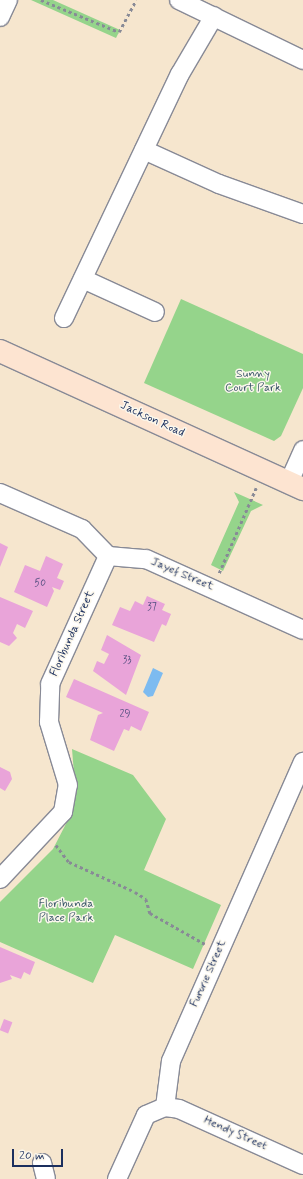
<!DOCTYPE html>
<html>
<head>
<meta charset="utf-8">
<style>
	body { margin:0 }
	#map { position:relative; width:303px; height:1179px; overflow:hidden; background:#f6e6ce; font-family:Mynerve,sans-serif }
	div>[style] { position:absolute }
	.green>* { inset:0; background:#95d48b }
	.water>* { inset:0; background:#7dbbf0 }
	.building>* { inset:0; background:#e9a4d9; transform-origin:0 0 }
	.path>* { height:2.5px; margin-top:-1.25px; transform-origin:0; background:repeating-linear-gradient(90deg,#888a96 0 3px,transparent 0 6px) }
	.roads { filter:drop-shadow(1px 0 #888a96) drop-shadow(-1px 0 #888a96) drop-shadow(0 1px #888a96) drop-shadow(0 -1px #888a96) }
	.street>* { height:18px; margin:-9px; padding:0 9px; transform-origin:9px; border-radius:9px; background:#fff }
	.secondary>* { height:22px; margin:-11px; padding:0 11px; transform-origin:11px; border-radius:11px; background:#fde4d1 }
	span { translate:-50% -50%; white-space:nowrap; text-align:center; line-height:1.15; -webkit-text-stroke:3px #fbf7ec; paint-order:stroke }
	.number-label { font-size:10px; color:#4e4c7d }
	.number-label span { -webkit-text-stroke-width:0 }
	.park-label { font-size:12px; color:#3a5869 }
	.street-label { font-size:12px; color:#1b2f5e }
	.scale { position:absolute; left:12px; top:1149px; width:51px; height:18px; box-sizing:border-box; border:2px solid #1b2f5e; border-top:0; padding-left:5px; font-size:12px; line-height:14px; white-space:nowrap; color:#1b2f5e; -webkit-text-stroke:3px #fbf7ec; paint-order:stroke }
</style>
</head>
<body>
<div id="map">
	<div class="green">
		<div style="clip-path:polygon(31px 0,53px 0,120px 30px,116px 38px)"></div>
		<div style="clip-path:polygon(181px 299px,303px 354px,303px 388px,281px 436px,274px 441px,144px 383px)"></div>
		<div style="clip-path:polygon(234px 492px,263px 505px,251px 511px,223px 571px,211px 565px,239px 502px)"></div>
		<div style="clip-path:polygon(72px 749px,133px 775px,166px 819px,144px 870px,221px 905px,193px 969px,115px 935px,93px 983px,0 942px,0 902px,53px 849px,71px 814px,75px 786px)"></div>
	</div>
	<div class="water">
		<div style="clip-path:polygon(153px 668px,163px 673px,153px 696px,148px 697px,143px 692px)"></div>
	</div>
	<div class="building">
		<div style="clip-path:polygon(0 543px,8px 547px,0 567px)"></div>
		<div style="clip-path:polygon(46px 556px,63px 564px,57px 578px,64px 581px,60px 590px,52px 587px,54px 591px,47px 607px,14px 592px,25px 565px,40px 571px)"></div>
		<div style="clip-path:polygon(147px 596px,165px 604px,162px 610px,171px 614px,166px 626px,162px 624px,154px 642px,112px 625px,120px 607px,130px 611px,135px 601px,143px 605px)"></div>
		<div style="clip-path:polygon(0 597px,33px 611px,25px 628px,17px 624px,13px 633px,17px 638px,9px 646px,0 642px)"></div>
		<div style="clip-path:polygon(107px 635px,141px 655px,126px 695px,93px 671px,97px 661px,104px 664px,109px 654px,101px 650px)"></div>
		<div style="clip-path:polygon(74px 679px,149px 712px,141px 731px,131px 726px,129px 731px,124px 729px,114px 751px,90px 740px,98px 715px,103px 713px,66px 697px)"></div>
		<div style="clip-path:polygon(0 767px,10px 772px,12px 779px,5px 791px,0 788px)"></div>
		<div style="clip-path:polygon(0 947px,35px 962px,30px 975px,24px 972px,21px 979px,10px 975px,12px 979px,0 983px)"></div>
		<div style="left:4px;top:1019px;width:9px;height:12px;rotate:21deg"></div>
	</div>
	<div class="path">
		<div style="left:41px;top:0;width:84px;rotate:22.3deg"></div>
		<div style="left:119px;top:32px;width:36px;rotate:-62deg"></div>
		<div style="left:219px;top:573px;width:93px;rotate:-66.5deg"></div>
		<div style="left:56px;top:845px;width:21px;rotate:53deg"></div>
		<div style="left:69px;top:862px;width:72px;rotate:24.4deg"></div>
		<div style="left:135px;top:892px;width:13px;rotate:32deg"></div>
		<div style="left:146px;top:899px;width:15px;rotate:74deg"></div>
		<div style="left:150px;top:913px;width:63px;rotate:29.4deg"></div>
	</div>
	<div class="roads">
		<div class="street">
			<div style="left:179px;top:0;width:138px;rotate:25.8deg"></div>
			<div style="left:0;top:17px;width:19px;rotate:-65deg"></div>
			<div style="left:144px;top:150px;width:82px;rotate:24.4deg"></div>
			<div style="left:219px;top:184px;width:89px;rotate:19.7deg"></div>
			<div style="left:83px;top:279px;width:79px;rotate:24.6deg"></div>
			<div style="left:64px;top:318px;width:270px;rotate:-64.6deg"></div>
			<div style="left:180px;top:74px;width:67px;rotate:-59.6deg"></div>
			<div style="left:289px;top:482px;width:35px;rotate:-66deg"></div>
			<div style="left:0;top:493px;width:90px;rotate:23.7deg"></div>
			<div style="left:82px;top:529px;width:37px;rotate:46deg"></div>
			<div style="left:108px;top:556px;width:38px;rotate:5deg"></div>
			<div style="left:146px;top:559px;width:172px;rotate:24.3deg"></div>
			<div style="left:0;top:879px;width:92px;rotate:-46.8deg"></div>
			<div style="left:63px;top:812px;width:27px;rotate:-80deg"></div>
			<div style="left:68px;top:785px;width:66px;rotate:-106.8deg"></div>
			<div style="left:49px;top:722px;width:38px;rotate:-88deg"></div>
			<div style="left:50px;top:684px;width:141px;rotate:-65.6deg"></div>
			<div style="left:165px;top:1107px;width:46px;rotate:-82.6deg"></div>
			<div style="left:171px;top:1061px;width:327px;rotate:-66.2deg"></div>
			<div style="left:42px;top:1163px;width:16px;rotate:76deg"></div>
			<div style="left:117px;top:1179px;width:70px;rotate:-65.6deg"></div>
			<div style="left:146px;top:1115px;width:21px;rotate:-23deg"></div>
			<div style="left:165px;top:1107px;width:14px;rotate:8deg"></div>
			<div style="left:179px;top:1109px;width:136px;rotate:24.3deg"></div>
		</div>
		<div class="secondary">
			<div style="left:0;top:351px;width:333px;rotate:24.5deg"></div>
		</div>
	</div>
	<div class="number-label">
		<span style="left:40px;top:584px">50</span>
		<span style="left:152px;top:608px">37</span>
		<span style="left:127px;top:661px">33</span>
		<span style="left:125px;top:715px">29</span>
	</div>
	<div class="park-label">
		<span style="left:253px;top:382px">Sunny<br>Court Park</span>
		<span style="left:66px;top:912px">Floribunda<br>Place Park</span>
	</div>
	<div class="street-label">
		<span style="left:152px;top:420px;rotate:25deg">Jackson Road</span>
		<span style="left:182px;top:575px;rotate:23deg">Jayef Street</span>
		<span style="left:73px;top:634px;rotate:-66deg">Floribunda Street</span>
		<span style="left:209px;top:974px;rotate:-66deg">Furorie Street</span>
		<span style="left:235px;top:1134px;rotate:24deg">Hendy Street</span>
	</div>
	<div class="scale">20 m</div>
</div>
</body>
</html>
